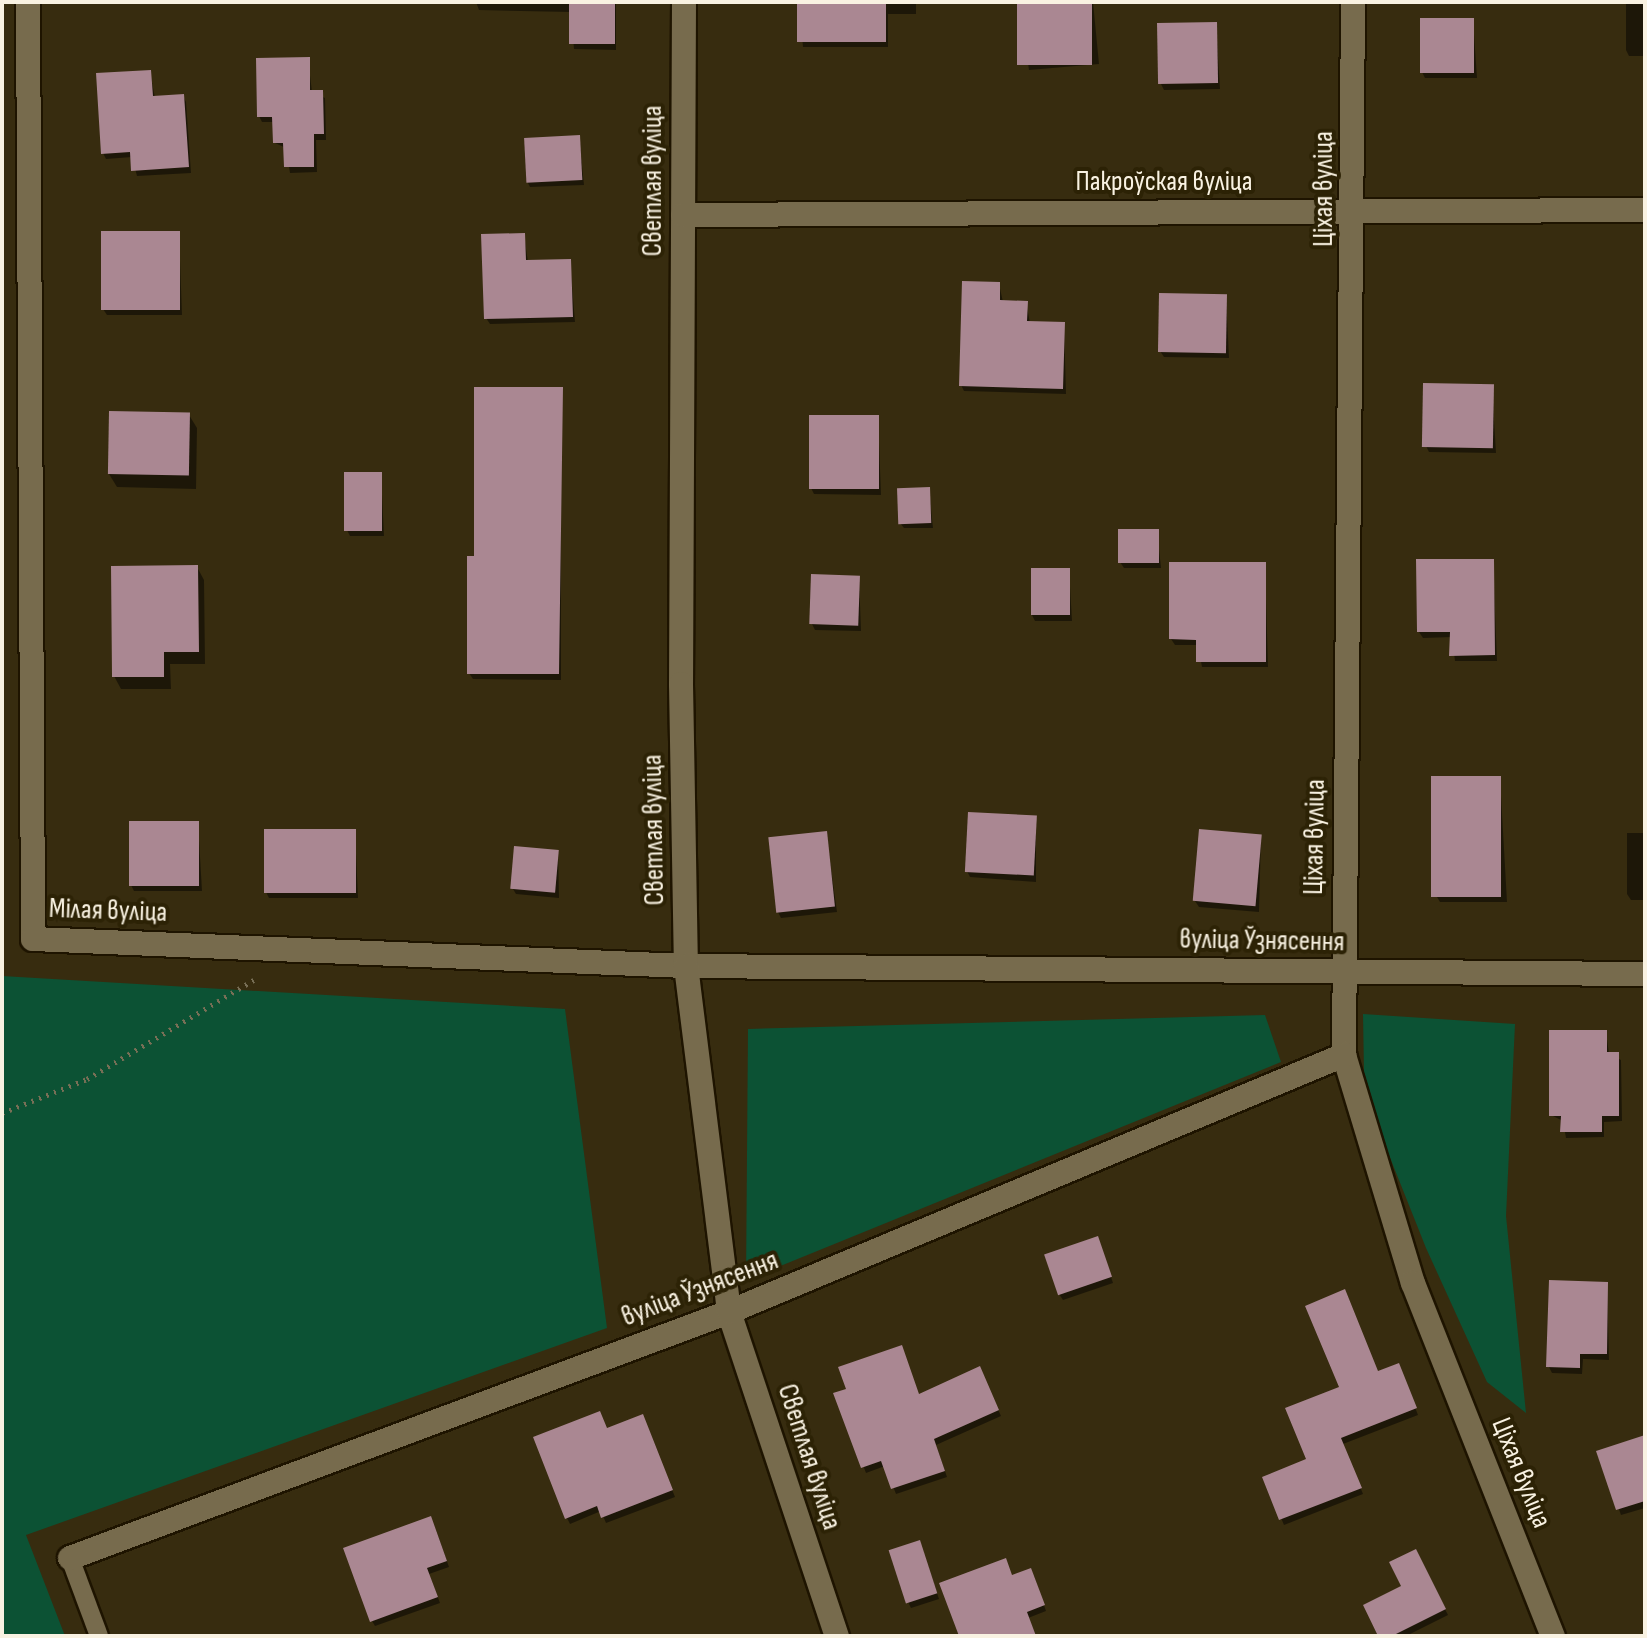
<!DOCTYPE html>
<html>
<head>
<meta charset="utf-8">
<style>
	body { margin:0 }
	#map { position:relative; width:1647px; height:1638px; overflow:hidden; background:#372c0f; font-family:"Sofia Sans Condensed",sans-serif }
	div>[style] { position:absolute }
	.green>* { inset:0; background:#0c5234 }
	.shadow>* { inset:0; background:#0007 }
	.building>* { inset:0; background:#aa8792; transform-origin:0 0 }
	.path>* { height:5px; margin-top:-2.5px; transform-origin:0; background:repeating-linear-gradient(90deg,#786f56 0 2px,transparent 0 8px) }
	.roads { filter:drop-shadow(2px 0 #1e1400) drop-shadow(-2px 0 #1e1400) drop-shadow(0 2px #1e1400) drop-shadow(0 -2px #1e1400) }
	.lane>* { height:18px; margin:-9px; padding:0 9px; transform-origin:9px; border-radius:9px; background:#776b4d }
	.street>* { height:24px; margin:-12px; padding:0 12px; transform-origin:12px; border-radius:12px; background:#776b4d }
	span { translate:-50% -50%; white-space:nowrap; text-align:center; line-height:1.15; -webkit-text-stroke:8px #2c2205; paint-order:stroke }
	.street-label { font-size:28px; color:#f9f2e2 }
	.frame { position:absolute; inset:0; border:4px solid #f9f2e2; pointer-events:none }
</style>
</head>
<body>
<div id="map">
	<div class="green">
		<div style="clip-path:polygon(2px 976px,565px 1009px,607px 1328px,26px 1535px,65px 1636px,2px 1636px)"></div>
		<div style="clip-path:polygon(1363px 1014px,1515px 1024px,1506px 1216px,1526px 1413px,1487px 1382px,1426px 1248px,1387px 1150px,1364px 1073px)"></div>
		<div style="clip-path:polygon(1265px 1015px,1281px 1062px,746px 1280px,748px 1029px)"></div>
	</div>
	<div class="shadow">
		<div style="clip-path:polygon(476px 2px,616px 2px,616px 50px,574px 49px,571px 12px,479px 10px)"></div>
		<div style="clip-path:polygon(799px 2px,916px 2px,916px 14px,888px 14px,888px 47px,803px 47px)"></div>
		<div style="clip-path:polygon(1019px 2px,1093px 2px,1099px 64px,1029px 70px)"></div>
		<div style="clip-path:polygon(1626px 2px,1645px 2px,1645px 56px,1629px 56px,1626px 50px)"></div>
		<div style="clip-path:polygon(1473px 20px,1477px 78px,1425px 78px,1422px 72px)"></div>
		<div style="clip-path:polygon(1216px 24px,1220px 89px,1164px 90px,1161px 84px)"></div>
		<div style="clip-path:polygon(308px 59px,312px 92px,325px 98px,326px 140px,316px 140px,317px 172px,290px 173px,286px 148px,275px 143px,274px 122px,262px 122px,259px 116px)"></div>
		<div style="clip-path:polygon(150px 72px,155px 98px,183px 96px,186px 102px,191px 173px,137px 176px,132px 157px,106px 159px,103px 153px)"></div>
		<div style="clip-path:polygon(579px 137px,584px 185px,530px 187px,527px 181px)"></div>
		<div style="clip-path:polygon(179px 233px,182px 315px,107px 315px,103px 309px)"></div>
		<div style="clip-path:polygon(524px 235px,528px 262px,570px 261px,575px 322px,490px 324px,486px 318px)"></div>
		<div style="clip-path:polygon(999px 284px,1003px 302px,1026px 302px,1030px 323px,1064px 324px,1066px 394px,964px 391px,961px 385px)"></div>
		<div style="clip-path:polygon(1226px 296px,1229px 358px,1164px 357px,1160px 351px)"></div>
		<div style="clip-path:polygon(1492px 386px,1496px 453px,1429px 452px,1426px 446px)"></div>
		<div style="clip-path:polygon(561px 389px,561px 680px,473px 679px,469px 673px)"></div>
		<div style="clip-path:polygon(189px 415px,197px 428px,196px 489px,117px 487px,109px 474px)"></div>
		<div style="clip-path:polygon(878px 417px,881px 495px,814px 494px,811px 488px)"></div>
		<div style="clip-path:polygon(381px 474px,384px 536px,350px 536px,347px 530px)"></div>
		<div style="clip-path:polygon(929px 489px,933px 528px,904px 528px,900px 523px)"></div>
		<div style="clip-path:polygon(1157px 531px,1161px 568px,1124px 568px,1120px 562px)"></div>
		<div style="clip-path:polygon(1493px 561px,1497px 661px,1455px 661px,1452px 637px,1423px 638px,1419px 632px)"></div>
		<div style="clip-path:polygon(1265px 564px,1268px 667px,1202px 667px,1198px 645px,1175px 645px,1171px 639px)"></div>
		<div style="clip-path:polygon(197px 567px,204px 580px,205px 664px,170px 664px,171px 689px,121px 689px,114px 676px)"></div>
		<div style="clip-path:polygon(1069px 570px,1072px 621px,1035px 621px,1032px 615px)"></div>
		<div style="clip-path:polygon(859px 578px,861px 631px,815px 630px,812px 624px)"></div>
		<div style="clip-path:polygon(1500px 778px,1507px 902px,1440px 902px,1437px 897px)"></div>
		<div style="clip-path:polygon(1036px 818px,1036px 882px,970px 877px,967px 871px)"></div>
		<div style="clip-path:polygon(198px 823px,202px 891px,134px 891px,131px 885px)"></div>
		<div style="clip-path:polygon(355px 831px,358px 898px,269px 898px,266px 892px)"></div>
		<div style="clip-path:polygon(826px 833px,837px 912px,781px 918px,778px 912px)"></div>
		<div style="clip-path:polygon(1627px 833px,1645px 833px,1645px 900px,1631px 900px,1627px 894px)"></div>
		<div style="clip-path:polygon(1261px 836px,1259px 912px,1199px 907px,1195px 901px)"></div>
		<div style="clip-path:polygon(558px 852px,559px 898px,516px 894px,513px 889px)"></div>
		<div style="clip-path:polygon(1606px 1032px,1609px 1054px,1621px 1060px,1622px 1121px,1604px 1122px,1604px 1137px,1566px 1138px,1563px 1121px,1551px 1115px)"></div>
		<div style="clip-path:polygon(1100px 1244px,1113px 1283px,1063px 1300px,1059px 1294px)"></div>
		<div style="clip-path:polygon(1607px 1284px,1609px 1360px,1583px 1359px,1582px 1374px,1552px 1373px,1549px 1367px)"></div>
		<div style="clip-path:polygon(1401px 1371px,1418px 1415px,1343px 1444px,1363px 1494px,1284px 1525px,1264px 1478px,1308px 1460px,1341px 1388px,1378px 1373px)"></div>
		<div style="clip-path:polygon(982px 1375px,1001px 1416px,936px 1445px,947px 1477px,896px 1494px,885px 1466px,866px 1473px,836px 1395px,848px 1390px,919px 1396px)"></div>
		<div style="clip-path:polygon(645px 1422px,675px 1497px,606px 1523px,601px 1511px,570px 1524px,567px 1518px,607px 1430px)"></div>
		<div style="clip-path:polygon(1645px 1437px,1645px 1508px,1621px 1515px,1599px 1453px)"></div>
		<div style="clip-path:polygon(434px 1525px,449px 1567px,429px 1574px,440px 1603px,375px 1626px,372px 1621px)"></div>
		<div style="clip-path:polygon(922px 1548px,939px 1599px,911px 1608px,908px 1602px)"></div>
		<div style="clip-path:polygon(1415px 1551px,1448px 1615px,1406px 1636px,1381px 1636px)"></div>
		<div style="clip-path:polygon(1034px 1576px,1046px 1611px,1028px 1618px,1035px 1636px,963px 1636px,1012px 1577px)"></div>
	</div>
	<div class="building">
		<div style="left:569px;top:2px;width:46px;height:42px"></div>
		<div style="left:797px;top:2px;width:89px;height:40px"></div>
		<div style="left:1017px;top:2px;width:75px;height:63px"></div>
		<div style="left:1420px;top:18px;width:54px;height:55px"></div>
		<div style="left:1217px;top:22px;width:61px;height:60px;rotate:89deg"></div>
		<div style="clip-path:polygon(310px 57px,310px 90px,323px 90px,324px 134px,314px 134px,314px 167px,284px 167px,283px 143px,273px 143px,272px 117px,257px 117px,256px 58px)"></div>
		<div style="clip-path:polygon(151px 70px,153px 96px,184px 94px,189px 167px,131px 171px,130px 152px,101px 154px,96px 73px)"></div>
		<div style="left:580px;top:135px;width:45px;height:56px;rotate:87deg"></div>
		<div style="left:101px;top:231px;width:79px;height:79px"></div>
		<div style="clip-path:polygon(525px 233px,526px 260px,571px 259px,573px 317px,484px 319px,481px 234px)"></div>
		<div style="clip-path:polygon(962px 281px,1000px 282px,1000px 300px,1028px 301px,1027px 321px,1065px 322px,1063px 389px,959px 386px)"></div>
		<div style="left:1159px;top:293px;width:68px;height:59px;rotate:1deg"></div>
		<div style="left:1423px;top:383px;width:71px;height:64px;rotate:1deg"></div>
		<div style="clip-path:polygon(474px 387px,563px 387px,559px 674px,467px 674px,467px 556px,474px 556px)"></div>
		<div style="left:109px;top:411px;width:81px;height:63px;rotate:1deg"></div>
		<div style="left:809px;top:415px;width:70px;height:74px"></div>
		<div style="left:382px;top:472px;width:59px;height:38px;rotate:90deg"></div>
		<div style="left:930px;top:487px;width:36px;height:33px;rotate:88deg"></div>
		<div style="left:1118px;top:529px;width:41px;height:34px"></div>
		<div style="clip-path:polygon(1416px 559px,1494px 559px,1495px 655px,1449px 656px,1450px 632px,1417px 632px)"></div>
		<div style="clip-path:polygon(1169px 562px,1266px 562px,1266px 662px,1196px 662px,1196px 640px,1169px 639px)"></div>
		<div style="clip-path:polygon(198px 565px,199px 652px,164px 652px,164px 677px,112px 677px,111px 566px)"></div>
		<div style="left:1031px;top:568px;width:39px;height:47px"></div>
		<div style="left:811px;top:574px;width:49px;height:50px;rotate:2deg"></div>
		<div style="left:1431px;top:776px;width:70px;height:121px"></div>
		<div style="left:968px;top:812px;width:69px;height:60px;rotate:3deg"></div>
		<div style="left:129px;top:821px;width:70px;height:65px"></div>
		<div style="left:264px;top:829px;width:92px;height:64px"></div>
		<div style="left:1199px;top:829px;width:63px;height:72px;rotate:5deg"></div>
		<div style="left:827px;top:831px;width:76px;height:59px;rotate:84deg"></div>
		<div style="left:514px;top:846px;width:45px;height:43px;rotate:5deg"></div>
		<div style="clip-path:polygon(1549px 1030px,1607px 1030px,1607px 1052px,1619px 1052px,1619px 1116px,1602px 1116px,1602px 1132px,1560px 1132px,1561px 1116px,1549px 1116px)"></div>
		<div style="left:1098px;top:1236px;width:43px;height:57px;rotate:71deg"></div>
		<div style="clip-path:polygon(1549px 1280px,1608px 1282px,1607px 1354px,1580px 1354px,1580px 1368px,1546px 1367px)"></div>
		<div style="clip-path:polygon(1345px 1289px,1378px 1371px,1399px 1363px,1417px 1408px,1341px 1438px,1362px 1488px,1279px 1520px,1262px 1477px,1306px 1459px,1285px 1408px,1339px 1387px,1305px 1306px)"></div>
		<div style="clip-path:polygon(902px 1345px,919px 1394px,980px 1366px,999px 1410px,934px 1439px,945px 1471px,891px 1489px,881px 1461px,861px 1468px,833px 1393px,846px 1389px,838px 1367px)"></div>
		<div style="clip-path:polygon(600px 1411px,607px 1428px,643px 1414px,673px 1490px,601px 1518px,597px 1506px,565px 1519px,533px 1437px)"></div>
		<div style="clip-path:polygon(1645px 1435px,1645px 1501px,1616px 1510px,1596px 1451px)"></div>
		<div style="clip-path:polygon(431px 1516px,447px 1561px,427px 1568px,438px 1597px,370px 1622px,343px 1548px)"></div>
		<div style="left:920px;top:1540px;width:56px;height:33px;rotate:72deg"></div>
		<div style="clip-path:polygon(1416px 1549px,1446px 1609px,1392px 1636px,1378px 1636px,1363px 1605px,1401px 1586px,1389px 1562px)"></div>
		<div style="clip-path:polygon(1006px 1558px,1012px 1575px,1031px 1568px,1045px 1605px,1027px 1612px,1036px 1636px,959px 1636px,939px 1583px)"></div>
	</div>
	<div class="path">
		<div style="left:2px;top:1113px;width:92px;rotate:-21.8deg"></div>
		<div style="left:87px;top:1079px;width:194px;rotate:-30.7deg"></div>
	</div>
	<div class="roads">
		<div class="lane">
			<div style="left:70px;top:1558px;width:83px;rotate:69.6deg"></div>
		</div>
		<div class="street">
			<div style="left:28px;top:2px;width:937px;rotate:89.69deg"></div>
			<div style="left:33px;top:939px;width:654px;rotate:2.37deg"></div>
			<div style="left:686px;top:966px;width:959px;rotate:0.48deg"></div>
			<div style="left:684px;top:2px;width:682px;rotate:90.25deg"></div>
			<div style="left:681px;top:684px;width:282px;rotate:89deg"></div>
			<div style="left:686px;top:966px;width:349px;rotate:82.9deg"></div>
			<div style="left:729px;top:1312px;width:342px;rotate:71.6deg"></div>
			<div style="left:1353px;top:2px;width:1053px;rotate:90.49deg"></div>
			<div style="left:1344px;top:1055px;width:238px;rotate:73.2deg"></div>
			<div style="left:1413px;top:1283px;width:380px;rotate:68.4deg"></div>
			<div style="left:683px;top:215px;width:962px;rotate:-0.3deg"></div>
			<div style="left:70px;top:1558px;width:703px;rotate:-20.47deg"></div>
			<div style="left:729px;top:1312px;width:667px;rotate:-22.68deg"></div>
		</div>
	</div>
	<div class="street-label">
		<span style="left:653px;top:181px;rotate:-90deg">Светлая вуліца</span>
		<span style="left:1164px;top:182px">Пакроўская вуліца</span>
		<span style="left:1324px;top:189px;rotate:-90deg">Ціхая вуліца</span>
		<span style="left:654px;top:830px;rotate:-91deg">Светлая вуліца</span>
		<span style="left:1315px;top:837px;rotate:-89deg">Ціхая вуліца</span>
		<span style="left:108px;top:911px;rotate:2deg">Мілая вуліца</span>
		<span style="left:1262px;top:941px;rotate:1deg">вуліца Ўзнясення</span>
		<span style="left:700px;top:1289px;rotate:-21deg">вуліца Ўзнясення</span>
		<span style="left:809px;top:1457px;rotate:72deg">Светлая вуліца</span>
		<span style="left:1521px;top:1473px;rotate:68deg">Ціхая вуліца</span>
	</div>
	<div class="frame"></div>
</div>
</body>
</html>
